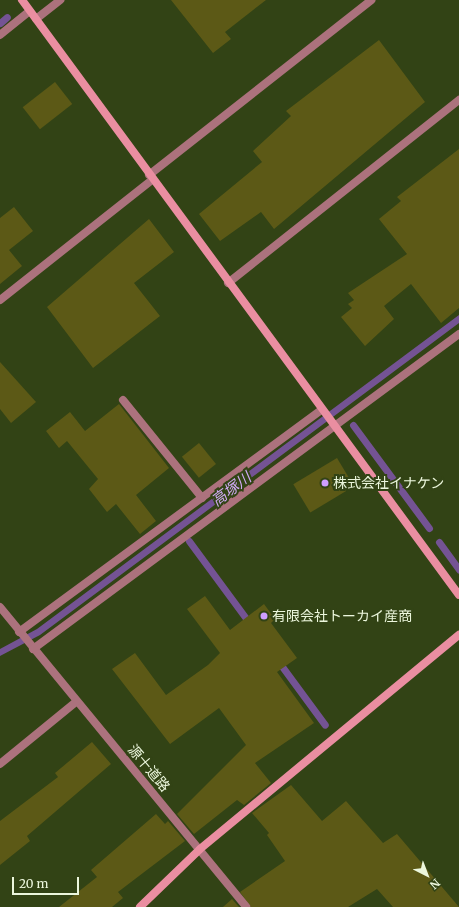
<!DOCTYPE html>
<html>
<head>
<meta charset="utf-8">
<style>
	body { margin:0 }
	#map { position:relative; width:459px; height:907px; overflow:hidden; background:#324315; font-family:Merriweather,"Noto Sans JP",serif }
	div>[style] { position:absolute }
	.water>* { inset:0; background:#745394 }
	.stream>* { height:7px; margin:-3.5px; padding:0 3.5px; transform-origin:3.5px; border-radius:3.5px; background:#745394 }
	.building>* { inset:0; background:#5c5916; transform-origin:0 0 }
	.street>* { height:8px; margin:-4px; padding:0 4px; transform-origin:4px; border-radius:4px; background:#ac727d }
	.secondary>* { height:8px; margin:-4px; padding:0 4px; transform-origin:4px; border-radius:4px; background:#ea8ea1 }
	.dots>* { width:11px; height:11px; translate:-50% -50%; box-sizing:border-box; border:2px solid #324315; border-radius:50% }
	span { translate:-50% -50%; white-space:nowrap; text-align:center; line-height:1.15; -webkit-text-stroke:4px #324315; paint-order:stroke }
	.poi-label { font-size:14px; color:#ecf7dd }
	.left { translate:0 -50%; text-align:left }
	.street-label { font-size:14px; color:#ecf7dd }
	.water-label { font-size:15px; color:#d0abf5; font-style:italic }
	.north { position:absolute; left:407px; top:855px; width:40px; height:40px; -webkit-text-stroke:3px #324315; paint-order:stroke; rotate:138deg; font-size:11px; font-weight:700; line-height:16px; text-align:center; color:#ecf7dd }
	.north::after { content:''; display:block; margin:auto; width:14px; height:18px; background:#ecf7dd; clip-path:polygon(50% 0,100% 100%,50% 72%,0 100%) }
	.scale { position:absolute; left:12px; top:877px; width:67px; height:18px; box-sizing:border-box; border:2px solid #ecf7dd; border-top:0; padding-left:5px; font-size:12px; line-height:14px; white-space:nowrap; color:#ecf7dd; -webkit-text-stroke:3px #324315; paint-order:stroke }
</style>
</head>
<body>
<div id="map">
	<div class="water">
		<div style="clip-path:polygon(459px 315px,459px 323px,40px 635px,0 656px,0 649px,37px 629px)"></div>
	</div>
	<div class="stream">
		<div style="left:0;top:23px;width:9px;rotate:-41deg"></div>
		<div style="left:353px;top:425px;width:128px;rotate:53.6deg"></div>
		<div style="left:189px;top:541px;width:104px;rotate:53.6deg"></div>
		<div style="left:439px;top:542px;width:34px;rotate:54deg"></div>
		<div style="left:278px;top:661px;width:79px;rotate:53.7deg"></div>
	</div>
	<div class="building">
		<div style="clip-path:polygon(171px 0,266px 0,225px 32px,231px 39px,213px 53px)"></div>
		<div style="clip-path:polygon(379px 40px,425px 102px,274px 229px,261px 212px,220px 241px,199px 214px,262px 162px,253px 151px,291px 116px,286px 111px)"></div>
		<div style="left:55px;top:82px;width:28px;height:41px;rotate:52deg"></div>
		<div style="clip-path:polygon(459px 149px,459px 308px,441px 323px,411px 284px,384px 306px,394px 319px,365px 346px,341px 317px,352px 308px,348px 304px,354px 300px,348px 293px,407px 254px,379px 219px,401px 201px,397px 197px)"></div>
		<div style="clip-path:polygon(14px 207px,33px 231px,9px 250px,22px 266px,0 284px,0 218px)"></div>
		<div style="clip-path:polygon(149px 219px,174px 252px,134px 283px,160px 316px,93px 368px,47px 307px)"></div>
		<div style="clip-path:polygon(0 362px,36px 402px,11px 423px,0 409px)"></div>
		<div style="clip-path:polygon(119px 404px,169px 468px,136px 495px,156px 521px,140px 534px,116px 504px,107px 512px,89px 489px,98px 479px,67px 441px,59px 448px,46px 431px,70px 412px,85px 431px)"></div>
		<div style="left:199px;top:443px;width:27px;height:22px;rotate:51deg"></div>
		<div style="left:337px;top:458px;width:33px;height:51px;rotate:59deg"></div>
		<div style="clip-path:polygon(205px 596px,230px 630px,264px 604px,275px 619px,271px 623px,297px 658px,277px 672px,314px 723px,255px 763px,271px 783px,244px 805px,237px 800px,194px 834px,177px 814px,246px 745px,219px 708px,170px 744px,112px 669px,135px 653px,166px 695px,208px 665px,220px 653px,187px 609px)"></div>
		<div style="clip-path:polygon(92px 742px,111px 764px,27px 836px,30px 841px,0 865px,0 821px,58px 777px,55px 773px)"></div>
		<div style="clip-path:polygon(291px 785px,322px 821px,346px 801px,383px 843px,397px 834px,459px 907px,393px 907px,377px 889px,348px 907px,251px 907px,240px 892px,285px 861px,267px 835px,269px 833px,252px 813px)"></div>
		<div style="clip-path:polygon(156px 814px,165px 824px,168px 821px,185px 841px,118px 892px,123px 898px,112px 907px,59px 907px,97px 877px,91px 870px)"></div>
		<div style="clip-path:polygon(232px 899px,239px 907px,223px 907px)"></div>
	</div>
	<div class="street">
		<div style="left:36px;top:19px;width:31px;rotate:-38deg"></div>
		<div style="left:0;top:35px;width:38px;rotate:-39deg"></div>
		<div style="left:149px;top:175px;width:283px;rotate:-38.2deg"></div>
		<div style="left:228px;top:283px;width:295px;rotate:-38.4deg"></div>
		<div style="left:0;top:300px;width:195px;rotate:-38.3deg"></div>
		<div style="left:123px;top:400px;width:126px;rotate:51.1deg"></div>
		<div style="left:0;top:607px;width:388px;rotate:50.6deg"></div>
		<div style="left:19px;top:632px;width:375px;rotate:-36.3deg"></div>
		<div style="left:33px;top:649px;width:530px;rotate:-36.48deg"></div>
		<div style="left:0;top:764px;width:99px;rotate:-39.3deg"></div>
	</div>
	<div class="secondary">
		<div style="left:22px;top:0;width:738px;rotate:53.7deg"></div>
		<div style="left:140px;top:907px;width:83px;rotate:-44deg"></div>
		<div style="left:200px;top:849px;width:336px;rotate:-39.6deg"></div>
	</div>
	<div class="dots">
		<div style="left:325px;top:483px;background:#cf9eff"></div>
		<div style="left:264px;top:616px;background:#cf9eff"></div>
	</div>
	<div class="poi-label">
		<span class="left" style="left:333px;top:483px">株式会社イナケン</span>
		<span class="left" style="left:272px;top:616px">有限会社トーカイ産商</span>
	</div>
	<div class="street-label">
		<span style="left:149px;top:768px;rotate:50deg">源十道路</span>
	</div>
	<div class="water-label">
		<span style="left:231px;top:489px;rotate:-37deg">高塚川</span>
	</div>
	<div class="north">N</div>
	<div class="scale">20 m</div>
</div>
</body>
</html>
